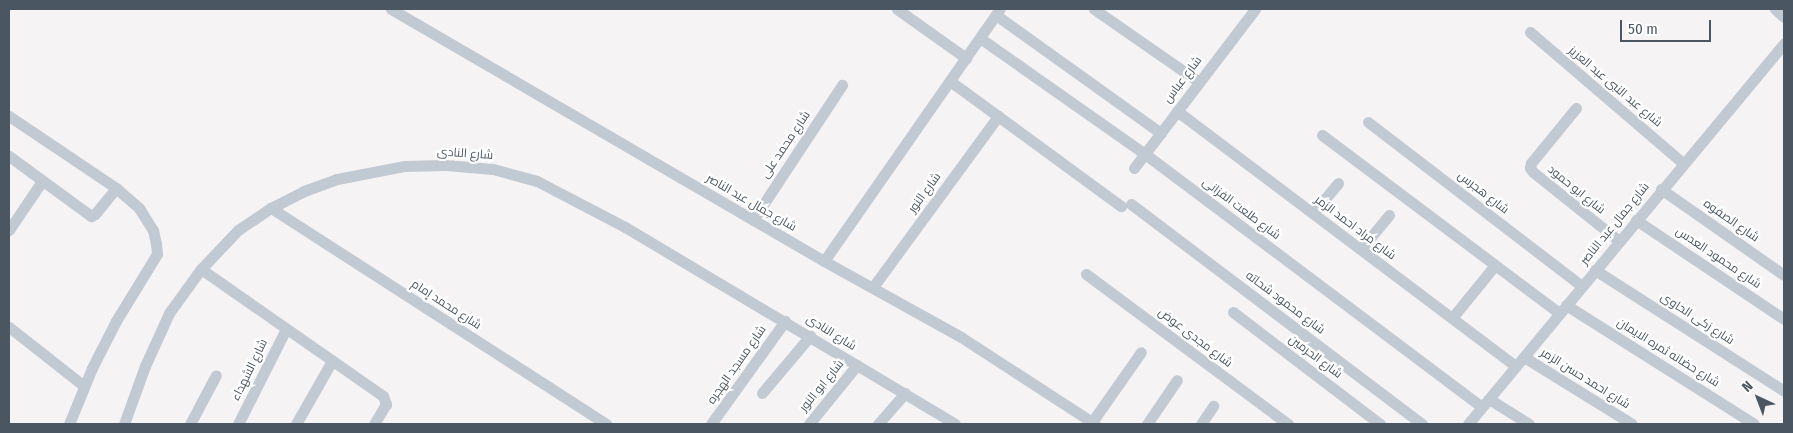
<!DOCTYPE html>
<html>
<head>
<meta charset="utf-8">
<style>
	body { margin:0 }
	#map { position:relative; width:1793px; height:433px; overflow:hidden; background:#f5f3f3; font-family:"Fira Sans Condensed",Cairo,sans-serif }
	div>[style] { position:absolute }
	.street>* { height:11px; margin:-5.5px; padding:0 5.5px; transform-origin:5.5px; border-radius:5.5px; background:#c1cad2 }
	span { translate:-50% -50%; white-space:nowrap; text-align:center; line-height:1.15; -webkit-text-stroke:4.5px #fff; paint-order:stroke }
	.street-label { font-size:12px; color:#4a5661 }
	.frame { position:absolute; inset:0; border:10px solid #4a5661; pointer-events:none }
	.north { position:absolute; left:1733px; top:373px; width:50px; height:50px; -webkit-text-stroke:4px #fff; paint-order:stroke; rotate:317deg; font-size:14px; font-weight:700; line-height:20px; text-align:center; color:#4a5661 }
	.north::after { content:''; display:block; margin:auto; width:18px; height:22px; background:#4a5661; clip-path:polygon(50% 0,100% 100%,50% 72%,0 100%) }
	.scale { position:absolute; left:1620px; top:20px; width:91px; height:22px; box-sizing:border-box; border:2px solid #4a5661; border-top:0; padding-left:6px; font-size:15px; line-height:18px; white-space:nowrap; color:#4a5661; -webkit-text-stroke:4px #fff; paint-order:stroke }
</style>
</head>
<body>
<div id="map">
	<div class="street">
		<div style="left:391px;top:9px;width:501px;rotate:30.2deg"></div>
		<div style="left:824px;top:261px;width:157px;rotate:29deg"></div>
		<div style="left:961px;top:337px;width:160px;rotate:33deg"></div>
		<div style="left:897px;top:9px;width:85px;rotate:35.4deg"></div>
		<div style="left:1094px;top:9px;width:128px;rotate:34.8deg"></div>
		<div style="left:1775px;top:9px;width:12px;rotate:42deg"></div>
		<div style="left:996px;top:15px;width:203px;rotate:35.6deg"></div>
		<div style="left:1530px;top:32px;width:201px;rotate:40.6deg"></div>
		<div style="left:980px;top:38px;width:202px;rotate:35.1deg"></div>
		<div style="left:1145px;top:154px;width:421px;rotate:36.9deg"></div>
		<div style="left:950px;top:81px;width:212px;rotate:36.2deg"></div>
		<div style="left:1576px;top:108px;width:71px;rotate:129.3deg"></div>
		<div style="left:1531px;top:163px;width:5px;rotate:101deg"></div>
		<div style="left:1530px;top:168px;width:5px;rotate:53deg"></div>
		<div style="left:1533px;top:172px;width:110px;rotate:38.7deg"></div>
		<div style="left:1177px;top:111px;width:424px;rotate:37deg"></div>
		<div style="left:9px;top:116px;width:129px;rotate:33.9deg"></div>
		<div style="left:116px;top:188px;width:30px;rotate:41deg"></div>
		<div style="left:139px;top:208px;width:26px;rotate:58deg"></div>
		<div style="left:153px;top:230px;width:14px;rotate:78deg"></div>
		<div style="left:156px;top:244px;width:10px;rotate:84deg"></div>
		<div style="left:157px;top:254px;width:79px;rotate:121.5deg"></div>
		<div style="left:116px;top:321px;width:53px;rotate:117.1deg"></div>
		<div style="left:92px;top:368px;width:61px;rotate:112.3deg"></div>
		<div style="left:1368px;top:122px;width:270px;rotate:37.5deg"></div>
		<div style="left:1322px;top:135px;width:296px;rotate:36.9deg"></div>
		<div style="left:9px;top:156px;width:102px;rotate:36.2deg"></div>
		<div style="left:91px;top:216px;width:4px;rotate:-27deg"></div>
		<div style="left:95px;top:214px;width:33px;rotate:-51deg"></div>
		<div style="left:1134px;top:168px;width:200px;rotate:-52.7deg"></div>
		<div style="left:1661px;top:189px;width:150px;rotate:35deg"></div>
		<div style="left:1131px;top:204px;width:365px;rotate:37.1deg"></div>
		<div style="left:271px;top:208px;width:399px;rotate:32.8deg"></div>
		<div style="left:1313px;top:213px;width:39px;rotate:-50deg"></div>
		<div style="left:753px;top:220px;width:162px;rotate:-56.6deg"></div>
		<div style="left:1636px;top:220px;width:178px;rotate:33.8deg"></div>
		<div style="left:9px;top:230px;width:59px;rotate:-56deg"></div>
		<div style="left:1361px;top:249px;width:44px;rotate:-50.5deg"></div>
		<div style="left:824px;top:261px;width:307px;rotate:-55.1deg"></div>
		<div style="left:201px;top:269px;width:222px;rotate:34.9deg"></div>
		<div style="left:383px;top:396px;width:9px;rotate:69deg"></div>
		<div style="left:386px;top:404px;width:23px;rotate:121deg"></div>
		<div style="left:1595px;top:270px;width:224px;rotate:32.6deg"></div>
		<div style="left:1086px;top:274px;width:252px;rotate:36.6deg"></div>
		<div style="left:873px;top:287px;width:212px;rotate:-53.8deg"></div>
		<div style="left:1566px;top:305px;width:222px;rotate:32.3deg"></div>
		<div style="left:1233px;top:312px;width:185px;rotate:37.3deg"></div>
		<div style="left:1452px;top:318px;width:68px;rotate:-50.9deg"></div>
		<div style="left:9px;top:327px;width:95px;rotate:38.2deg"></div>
		<div style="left:1524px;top:357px;width:127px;rotate:31.8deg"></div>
		<div style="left:762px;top:393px;width:75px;rotate:-49.9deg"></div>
		<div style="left:1489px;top:399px;width:47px;rotate:32deg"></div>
		<div style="left:1092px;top:422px;width:85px;rotate:-55deg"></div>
		<div style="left:124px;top:424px;width:62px;rotate:-70.1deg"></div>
		<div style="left:145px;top:366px;width:58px;rotate:-65.6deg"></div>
		<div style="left:169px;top:313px;width:54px;rotate:-54deg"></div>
		<div style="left:201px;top:269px;width:54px;rotate:-46.5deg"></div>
		<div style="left:238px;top:230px;width:40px;rotate:-34deg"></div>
		<div style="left:271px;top:208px;width:37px;rotate:-27deg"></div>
		<div style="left:304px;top:191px;width:35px;rotate:-20deg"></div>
		<div style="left:337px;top:179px;width:68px;rotate:-11deg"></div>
		<div style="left:404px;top:166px;width:42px;rotate:-1.4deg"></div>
		<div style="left:446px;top:165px;width:47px;rotate:4.9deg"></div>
		<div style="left:493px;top:169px;width:46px;rotate:15.3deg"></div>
		<div style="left:537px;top:181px;width:99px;rotate:27.6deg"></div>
		<div style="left:625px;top:227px;width:384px;rotate:30.8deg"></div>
		<div style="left:190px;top:424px;width:55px;rotate:-62deg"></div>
		<div style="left:238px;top:424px;width:106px;rotate:-63.2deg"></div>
		<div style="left:296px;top:424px;width:73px;rotate:-60.3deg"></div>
		<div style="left:711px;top:424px;width:127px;rotate:-54.3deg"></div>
		<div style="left:809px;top:424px;width:76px;rotate:-50.9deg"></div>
		<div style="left:878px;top:424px;width:41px;rotate:-48.9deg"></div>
		<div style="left:1147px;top:424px;width:53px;rotate:-55.7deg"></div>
		<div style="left:1201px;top:424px;width:22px;rotate:-56deg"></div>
		<div style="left:1468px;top:424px;width:495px;rotate:-50.3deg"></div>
	</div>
	<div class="street-label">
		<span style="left:1183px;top:80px;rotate:-53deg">شارع عباس</span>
		<span style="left:1615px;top:87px;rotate:40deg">شارع عبد النبى عبد العزيز</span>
		<span style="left:786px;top:145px;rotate:-56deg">شارع محمد على</span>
		<span style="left:465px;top:154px;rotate:4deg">شارع النادى</span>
		<span style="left:1576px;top:190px;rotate:39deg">شارع ابو حمود</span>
		<span style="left:925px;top:193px;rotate:-54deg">شارع النور</span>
		<span style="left:1483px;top:193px;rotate:38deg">شارع هجرس</span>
		<span style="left:751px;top:203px;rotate:30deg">شارع جمال عبد الناصر</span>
		<span style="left:1241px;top:209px;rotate:37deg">شارع طلعت الفزانى</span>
		<span style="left:1731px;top:221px;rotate:35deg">شارع الصفوه</span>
		<span style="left:1615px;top:224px;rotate:-51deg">شارع جمال عبد الناصر</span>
		<span style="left:1355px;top:228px;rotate:37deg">شارع مراد احمد الزمر</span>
		<span style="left:1718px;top:258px;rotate:34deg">شارع محمود العدس</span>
		<span style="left:1285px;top:303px;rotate:37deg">شارع محمود شحاته</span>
		<span style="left:446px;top:305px;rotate:33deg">شارع محمد إمام</span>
		<span style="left:1697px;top:319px;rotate:33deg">شارع زكى الحاوى</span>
		<span style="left:831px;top:333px;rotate:32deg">شارع النادى</span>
		<span style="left:1195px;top:338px;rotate:37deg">شارع مجدى عوض</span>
		<span style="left:1668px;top:353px;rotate:32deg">شارع حضانه ثمره الايمان</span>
		<span style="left:1315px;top:357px;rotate:37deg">شارع الحرمين</span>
		<span style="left:737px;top:365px;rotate:-55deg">شارع مسجد الهجره</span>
		<span style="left:250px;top:370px;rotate:-64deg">شارع الشهداء</span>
		<span style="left:1585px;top:379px;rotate:32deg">شارع احمد حسن الزمر</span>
		<span style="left:822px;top:386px;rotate:-51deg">شارع ابو النور</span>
	</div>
	<div class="frame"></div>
	<div class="north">N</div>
	<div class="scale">50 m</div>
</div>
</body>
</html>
